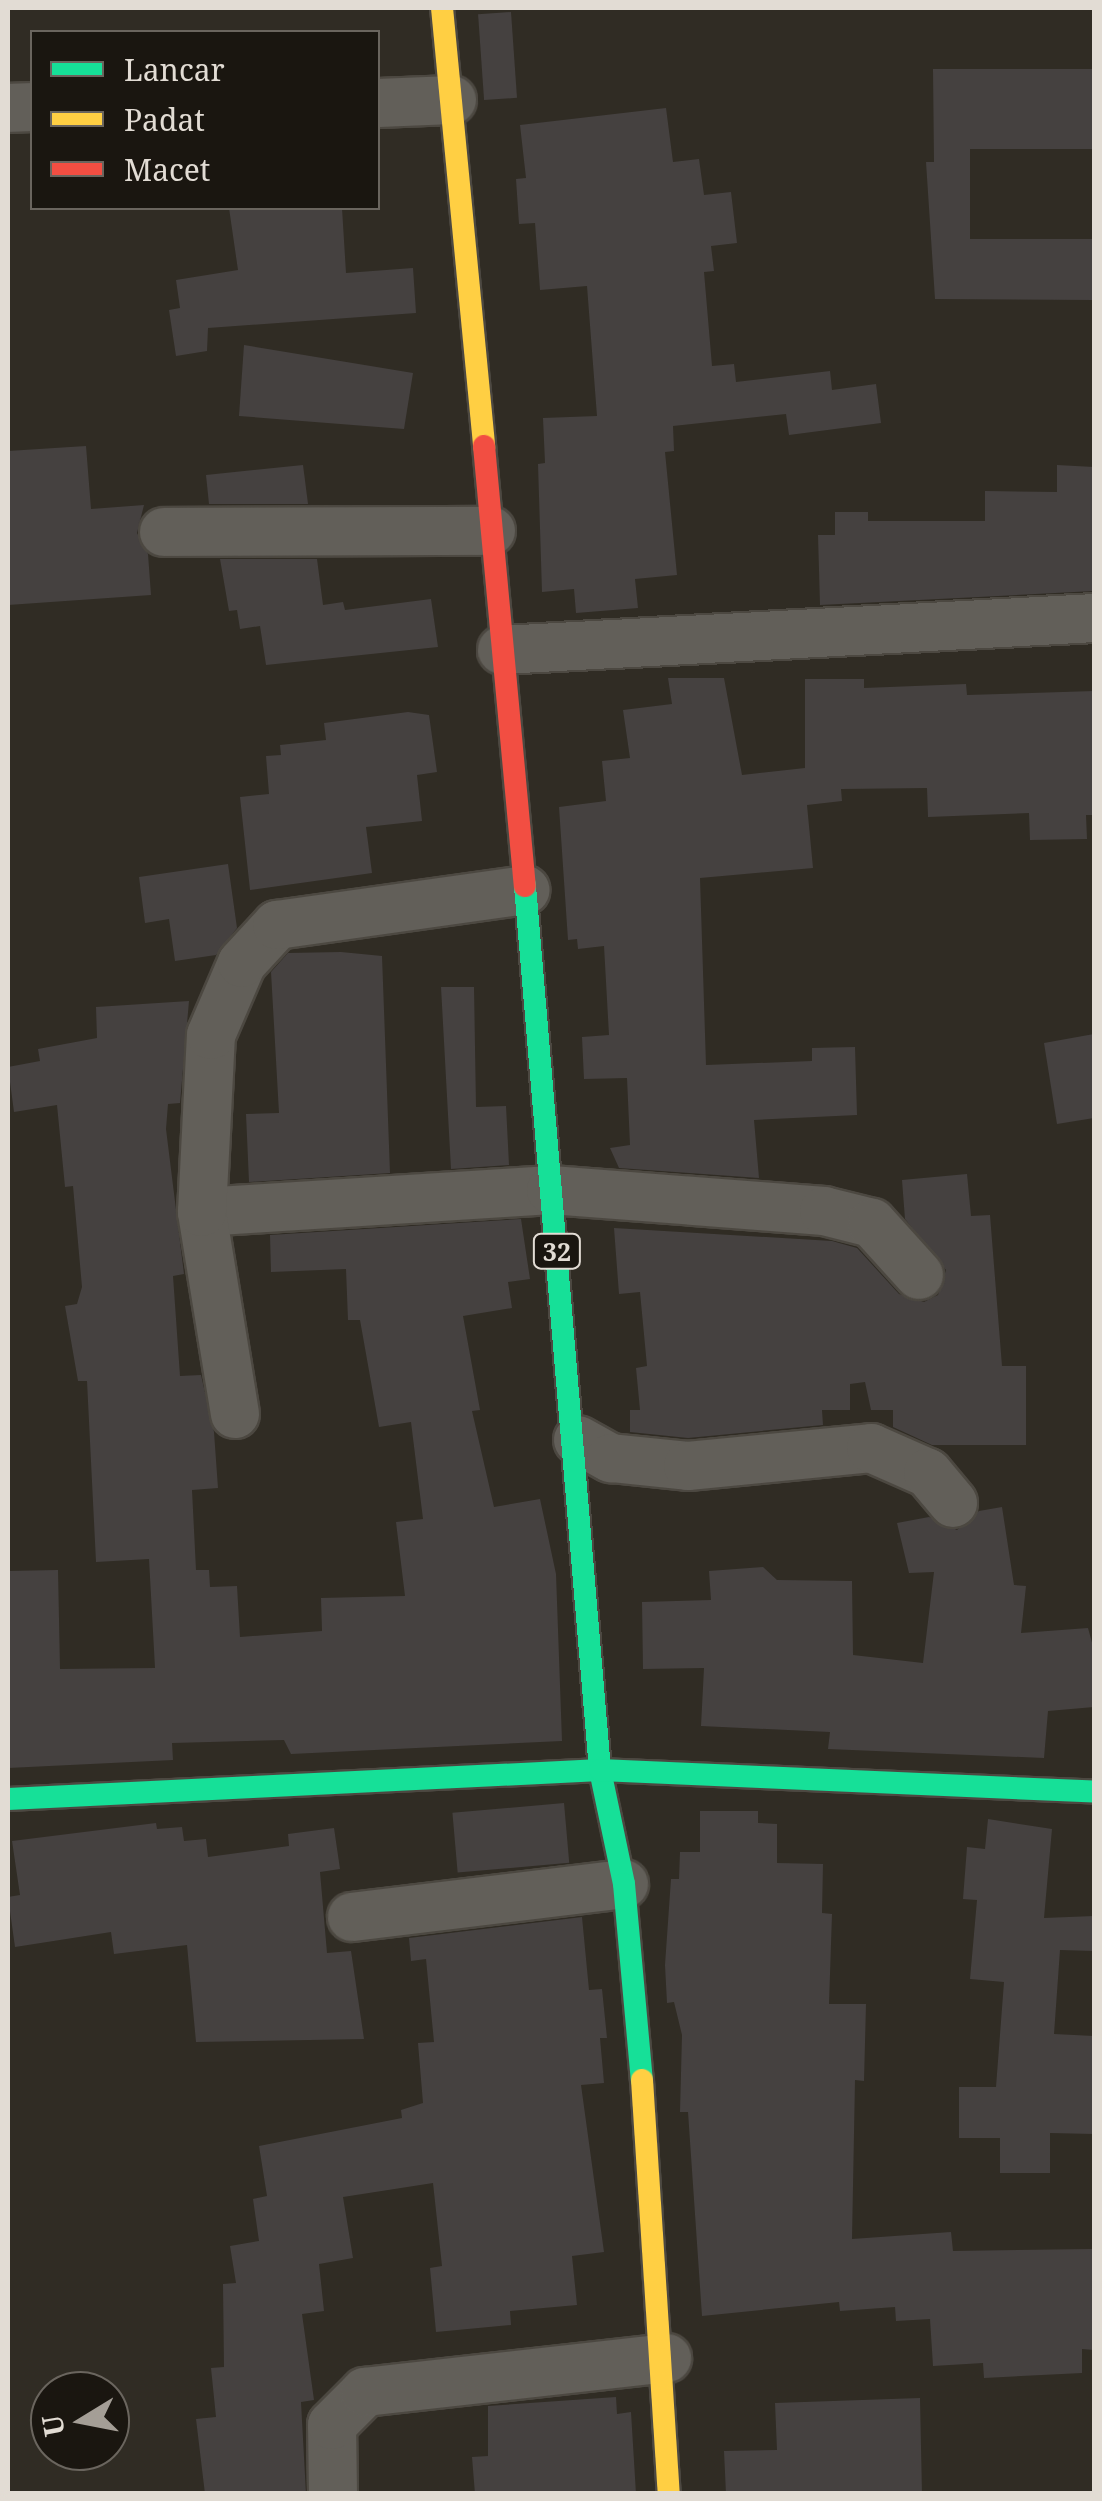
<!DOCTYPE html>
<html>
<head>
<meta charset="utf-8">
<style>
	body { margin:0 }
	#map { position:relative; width:1102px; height:2501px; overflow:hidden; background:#302c24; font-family:"Noto Serif",serif }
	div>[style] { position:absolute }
	.building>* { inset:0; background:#454140; transform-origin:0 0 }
	.roads { filter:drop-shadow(2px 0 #4c4841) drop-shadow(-2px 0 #4c4841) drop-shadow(0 2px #4c4841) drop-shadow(0 -2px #4c4841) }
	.street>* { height:48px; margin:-24px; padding:0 24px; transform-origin:24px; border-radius:24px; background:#625f59 }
	.fast>* { height:22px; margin:-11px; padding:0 11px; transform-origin:11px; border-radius:11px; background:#16e098 }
	.slow>* { height:22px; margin:-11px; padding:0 11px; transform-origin:11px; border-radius:11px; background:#ffcf43 }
	.jam>* { height:22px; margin:-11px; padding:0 11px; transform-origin:11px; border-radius:11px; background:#f24e42 }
	span { translate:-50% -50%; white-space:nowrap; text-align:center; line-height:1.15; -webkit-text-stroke:8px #1a1610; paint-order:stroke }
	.shield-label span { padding:2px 8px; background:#1a1610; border:2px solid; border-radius:8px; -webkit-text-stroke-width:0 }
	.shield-label { font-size:25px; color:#e2dcd4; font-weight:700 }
	.frame { position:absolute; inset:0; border:10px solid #e2dcd4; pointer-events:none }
	.legend { position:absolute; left:30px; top:30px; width:350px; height:180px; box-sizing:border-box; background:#1a1610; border:2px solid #6a655e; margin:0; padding:12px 18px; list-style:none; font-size:30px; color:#e2dcd4 }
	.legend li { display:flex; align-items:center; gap:20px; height:50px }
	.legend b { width:50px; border:2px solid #6a655e }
	.north { position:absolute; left:30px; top:2371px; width:100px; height:100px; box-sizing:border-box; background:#1a1610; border:2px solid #6a655e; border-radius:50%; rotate:260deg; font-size:28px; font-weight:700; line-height:40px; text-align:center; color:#e2dcd4 }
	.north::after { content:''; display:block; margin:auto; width:35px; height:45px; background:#a49e96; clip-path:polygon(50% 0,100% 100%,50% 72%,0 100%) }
</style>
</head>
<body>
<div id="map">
	<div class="building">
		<div style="left:511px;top:12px;width:86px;height:33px;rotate:86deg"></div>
		<div style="clip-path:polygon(933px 69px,1094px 69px,1094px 149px,970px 149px,970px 239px,1094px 239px,1094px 300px,935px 299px,926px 162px,934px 162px)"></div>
		<div style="clip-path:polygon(666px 108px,673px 162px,699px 159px,704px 195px,731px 192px,737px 243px,711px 246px,714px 271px,704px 272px,712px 366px,734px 364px,736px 382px,830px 371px,832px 390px,876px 384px,881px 423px,789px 435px,786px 414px,673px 426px,674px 451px,665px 452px,677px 575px,635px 579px,638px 608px,576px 613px,574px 589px,542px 592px,538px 464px,545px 463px,543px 418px,597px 416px,587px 286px,540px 290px,535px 223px,519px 224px,516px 179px,526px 178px,520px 125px)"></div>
		<div style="clip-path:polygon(229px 208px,342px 208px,346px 273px,413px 268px,416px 313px,208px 328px,207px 351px,176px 356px,169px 310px,180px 308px,176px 280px,238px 270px)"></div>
		<div style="clip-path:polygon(244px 345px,413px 373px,404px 429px,239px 416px)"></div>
		<div style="clip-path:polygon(86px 446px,91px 509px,144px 505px,137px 533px,148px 554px,151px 595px,8px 605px,8px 451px)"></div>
		<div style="clip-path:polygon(303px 465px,308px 504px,209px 504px,206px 475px)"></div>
		<div style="clip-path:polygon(1057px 465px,1094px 467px,1094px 591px,820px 605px,818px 535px,835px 535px,835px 512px,868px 512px,868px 521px,985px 521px,985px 491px,1057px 492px)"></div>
		<div style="clip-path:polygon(220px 559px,317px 559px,323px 605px,343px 602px,345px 610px,431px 599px,438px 647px,266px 665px,260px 626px,240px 629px,237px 610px,229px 611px)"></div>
		<div style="clip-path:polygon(668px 678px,724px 678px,742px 775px,805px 768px,805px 679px,864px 679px,864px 688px,966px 684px,967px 695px,1094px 691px,1094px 815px,1086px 815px,1087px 839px,1030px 840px,1029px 813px,928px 817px,927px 788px,841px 789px,842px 801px,807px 805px,813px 868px,700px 878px,706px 1065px,812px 1061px,812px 1048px,855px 1047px,857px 1115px,754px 1120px,759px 1178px,619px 1168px,610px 1148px,630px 1145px,627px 1078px,584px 1079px,582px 1037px,609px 1035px,604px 946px,578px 949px,577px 939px,568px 940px,559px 807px,606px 801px,602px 761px,630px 758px,623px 710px,672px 704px)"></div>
		<div style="clip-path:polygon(408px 712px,429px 715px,437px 772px,417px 775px,422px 821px,366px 827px,372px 873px,250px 890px,240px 797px,269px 794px,266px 756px,281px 755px,280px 745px,326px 740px,324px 723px)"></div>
		<div style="clip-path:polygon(228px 864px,237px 928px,216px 955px,175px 961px,169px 919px,145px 923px,139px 877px)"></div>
		<div style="clip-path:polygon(341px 952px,382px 956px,390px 1173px,249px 1182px,246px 1114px,279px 1113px,271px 972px,288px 953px)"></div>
		<div style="clip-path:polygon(441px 987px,474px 987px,476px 1107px,506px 1106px,509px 1165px,451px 1169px)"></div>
		<div style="clip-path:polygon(189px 1001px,180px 1103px,168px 1104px,166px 1129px,184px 1274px,173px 1276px,180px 1376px,201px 1375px,214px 1432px,218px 1488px,192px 1490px,196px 1570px,209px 1570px,210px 1587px,237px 1586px,240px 1637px,322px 1631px,321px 1598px,405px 1596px,396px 1522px,423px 1519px,411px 1422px,379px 1427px,360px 1320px,348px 1320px,346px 1269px,271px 1272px,270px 1235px,521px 1219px,530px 1279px,508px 1282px,512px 1308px,463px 1316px,480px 1410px,472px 1411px,494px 1507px,540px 1499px,556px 1574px,562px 1741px,291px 1754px,284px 1740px,172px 1743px,173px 1760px,8px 1768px,8px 1571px,58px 1570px,60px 1669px,155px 1668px,149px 1559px,96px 1562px,87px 1381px,78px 1381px,65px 1306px,77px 1304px,82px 1287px,73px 1186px,65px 1187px,57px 1105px,14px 1112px,8px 1067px,40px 1061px,38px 1049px,97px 1038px,96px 1007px)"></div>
		<div style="clip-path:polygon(1094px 1034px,1094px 1118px,1057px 1124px,1044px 1043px)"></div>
		<div style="clip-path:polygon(967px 1174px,971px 1216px,990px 1215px,1002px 1366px,1026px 1366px,1026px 1445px,932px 1445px,893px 1427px,893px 1410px,871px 1410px,865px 1382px,850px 1384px,850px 1410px,822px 1410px,823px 1425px,688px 1438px,630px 1432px,630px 1410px,640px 1410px,636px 1368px,647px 1366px,640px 1292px,619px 1294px,614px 1228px,832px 1241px,857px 1248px,899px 1294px,924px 1302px,938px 1295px,946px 1270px,905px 1219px,902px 1180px)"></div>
		<div style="clip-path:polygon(1002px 1507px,1014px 1585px,1026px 1586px,1021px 1633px,1088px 1628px,1094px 1650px,1094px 1707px,1048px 1711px,1044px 1758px,828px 1749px,830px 1732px,701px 1726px,704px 1668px,643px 1669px,642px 1602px,711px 1600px,709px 1571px,763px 1567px,777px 1580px,852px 1581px,853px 1655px,923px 1663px,934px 1572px,909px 1573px,897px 1523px,929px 1517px,957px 1530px,979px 1511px)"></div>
		<div style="left:564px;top:1803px;width:60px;height:112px;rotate:85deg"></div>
		<div style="clip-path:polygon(700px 1811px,758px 1811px,758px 1823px,777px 1824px,777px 1863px,823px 1864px,822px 1913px,832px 1914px,829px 2004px,866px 2004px,864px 2081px,855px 2080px,852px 2239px,951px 2232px,953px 2251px,1092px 2249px,1094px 2350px,1082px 2349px,1082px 2373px,984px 2378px,983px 2363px,933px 2366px,930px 2319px,896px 2321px,895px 2307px,840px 2311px,839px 2302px,702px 2316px,688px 2112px,680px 2112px,682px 2035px,674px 2002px,667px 2003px,665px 1965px,671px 1879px,679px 1879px,680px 1852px,700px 1852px)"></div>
		<div style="clip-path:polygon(988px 1819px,1052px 1829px,1044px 1918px,1094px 1916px,1094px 1951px,1060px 1950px,1054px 2034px,1094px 2036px,1094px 2134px,1050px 2133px,1050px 2173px,1000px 2173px,1000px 2138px,959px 2138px,959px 2087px,996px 2087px,1004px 1982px,970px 1979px,977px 1900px,963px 1899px,967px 1847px,985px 1849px)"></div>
		<div style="clip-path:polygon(156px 1823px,157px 1829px,182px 1827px,184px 1841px,206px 1839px,208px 1857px,289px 1846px,288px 1834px,334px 1828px,340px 1869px,320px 1872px,327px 1953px,351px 1951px,364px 2039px,196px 2042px,187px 1945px,114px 1954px,111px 1932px,15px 1947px,8px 1897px,20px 1895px,12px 1841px)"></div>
		<div style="clip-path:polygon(582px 1917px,589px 1990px,602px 1989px,607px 2038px,600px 2038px,604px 2083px,581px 2085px,604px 2252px,572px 2256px,577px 2305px,510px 2311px,511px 2325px,436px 2332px,430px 2268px,442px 2266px,433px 2183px,343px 2197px,353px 2258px,319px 2264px,324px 2311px,302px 2314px,314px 2400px,301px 2402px,306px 2494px,205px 2494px,196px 2419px,216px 2417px,211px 2368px,224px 2367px,223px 2284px,236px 2283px,230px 2246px,259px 2241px,253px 2199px,267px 2196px,259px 2146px,402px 2118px,401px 2110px,423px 2103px,418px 2043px,434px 2042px,426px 1959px,411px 1961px,409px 1938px)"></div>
		<div style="clip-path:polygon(616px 2397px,617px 2414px,631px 2412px,636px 2494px,475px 2494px,472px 2457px,488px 2456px,488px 2406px)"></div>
		<div style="clip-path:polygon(920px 2398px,922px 2494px,726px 2494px,724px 2451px,777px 2450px,775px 2403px)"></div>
	</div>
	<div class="roads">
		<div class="street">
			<div style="left:378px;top:103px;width:74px;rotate:-2.3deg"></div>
			<div style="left:8px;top:108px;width:24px;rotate:-2deg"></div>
			<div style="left:164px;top:532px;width:327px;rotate:-0.2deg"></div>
			<div style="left:502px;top:650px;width:593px;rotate:-3.09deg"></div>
			<div style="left:202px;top:1212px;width:350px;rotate:-3.6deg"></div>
			<div style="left:551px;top:1190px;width:274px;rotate:4.4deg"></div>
			<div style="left:824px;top:1211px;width:49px;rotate:14deg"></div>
			<div style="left:872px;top:1223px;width:70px;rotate:47.9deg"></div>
			<div style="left:235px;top:1414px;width:205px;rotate:-99.3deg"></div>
			<div style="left:202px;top:1212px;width:177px;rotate:-87.1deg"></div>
			<div style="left:211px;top:1035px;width:78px;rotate:-66.7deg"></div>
			<div style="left:242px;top:963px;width:52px;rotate:-47.4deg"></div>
			<div style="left:277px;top:925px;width:251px;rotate:-8deg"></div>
			<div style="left:578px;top:1440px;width:38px;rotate:29deg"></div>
			<div style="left:611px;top:1458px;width:77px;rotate:5.9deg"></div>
			<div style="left:688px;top:1466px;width:184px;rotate:-5.6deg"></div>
			<div style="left:871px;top:1448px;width:62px;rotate:23.7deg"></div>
			<div style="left:928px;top:1473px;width:39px;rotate:50deg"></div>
			<div style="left:352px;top:1917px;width:274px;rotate:-6.9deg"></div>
			<div style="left:333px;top:2494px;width:69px;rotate:-90.8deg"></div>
			<div style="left:332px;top:2425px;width:47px;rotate:-45deg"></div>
			<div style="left:365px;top:2392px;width:304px;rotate:-6.4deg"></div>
		</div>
		<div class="fast">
			<div style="left:525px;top:886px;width:887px;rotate:85.15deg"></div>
			<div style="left:600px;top:1770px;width:116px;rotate:78.1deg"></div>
			<div style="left:624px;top:1884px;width:197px;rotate:84.8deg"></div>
			<div style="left:8px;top:1799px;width:593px;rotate:-2.8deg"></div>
			<div style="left:600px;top:1770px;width:494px;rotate:2.5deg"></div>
		</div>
		<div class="slow">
			<div style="left:442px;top:8px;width:440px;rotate:84.5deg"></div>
			<div style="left:642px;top:2080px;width:415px;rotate:86.3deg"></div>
		</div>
		<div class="jam">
			<div style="left:484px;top:446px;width:442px;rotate:84.7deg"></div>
		</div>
	</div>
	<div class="shield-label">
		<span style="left:557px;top:1251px">32</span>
	</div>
	<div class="frame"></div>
	<ul class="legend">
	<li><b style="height:12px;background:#16e098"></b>Lancar</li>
	<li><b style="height:12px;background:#ffcf43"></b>Padat</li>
	<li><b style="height:12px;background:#f24e42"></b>Macet</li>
	</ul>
	<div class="north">U</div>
</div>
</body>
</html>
